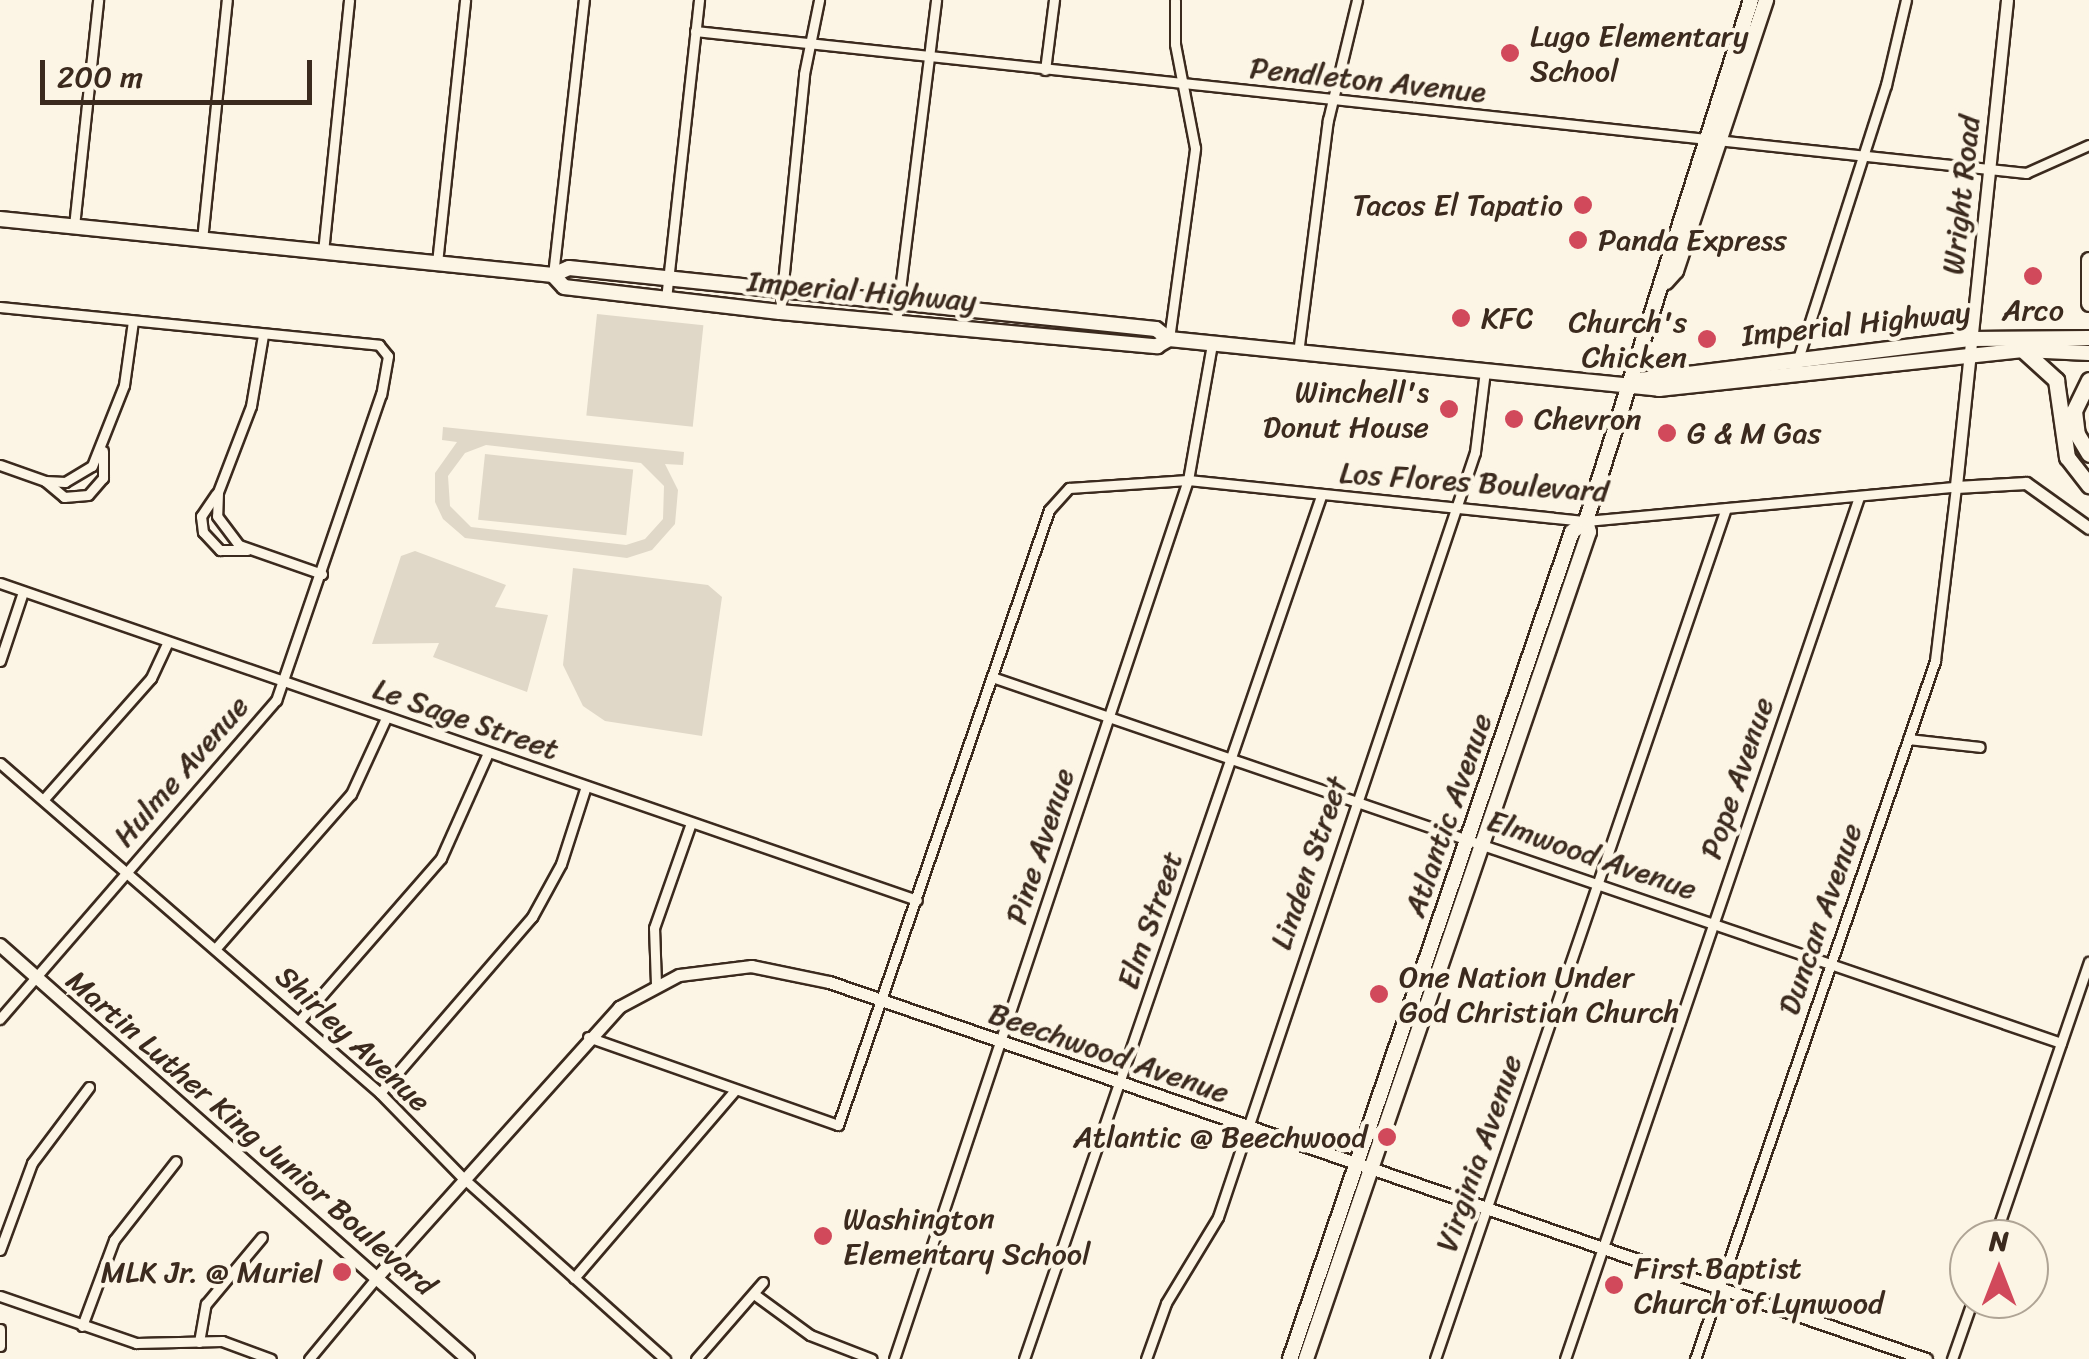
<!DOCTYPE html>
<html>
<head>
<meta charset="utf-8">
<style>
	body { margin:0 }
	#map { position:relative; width:2089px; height:1359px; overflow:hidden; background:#fcf5e5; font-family:Sriracha,sans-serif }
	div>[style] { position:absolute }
	.green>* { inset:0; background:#e0d8c8; transform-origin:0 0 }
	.roads { filter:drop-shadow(2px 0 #3b2a1e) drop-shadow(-2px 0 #3b2a1e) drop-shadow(0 2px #3b2a1e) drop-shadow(0 -2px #3b2a1e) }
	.minor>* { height:9px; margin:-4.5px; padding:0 4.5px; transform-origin:4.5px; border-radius:4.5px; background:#fcf5e5 }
	.tertiary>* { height:11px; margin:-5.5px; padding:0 5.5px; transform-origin:5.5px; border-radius:5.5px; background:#fcf5e5 }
	.secondary>* { height:12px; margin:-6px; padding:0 6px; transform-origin:6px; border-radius:6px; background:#fcf5e5 }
	.primary>* { height:14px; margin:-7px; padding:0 7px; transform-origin:7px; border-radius:7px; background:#fcf5e5 }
	.motorway>* { height:15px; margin:-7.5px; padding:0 7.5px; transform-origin:7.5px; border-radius:7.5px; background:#fcf5e5 }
	.dots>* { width:28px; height:28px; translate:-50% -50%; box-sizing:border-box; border:5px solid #fcf5e5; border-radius:50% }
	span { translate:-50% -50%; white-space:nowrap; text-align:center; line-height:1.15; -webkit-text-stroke:9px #fcf5e5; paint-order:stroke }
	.poi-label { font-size:30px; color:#3b2a1e }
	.left { translate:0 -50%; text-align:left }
	.right { translate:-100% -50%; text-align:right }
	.street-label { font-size:30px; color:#3b2a1e }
	.north { position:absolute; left:1949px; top:1219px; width:100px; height:100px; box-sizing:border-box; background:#fcf5e5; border:2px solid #afa495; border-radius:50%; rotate:0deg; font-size:28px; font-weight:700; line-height:40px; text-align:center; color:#3b2a1e }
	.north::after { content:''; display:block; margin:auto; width:35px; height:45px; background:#d1495b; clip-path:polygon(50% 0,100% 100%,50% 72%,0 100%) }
	.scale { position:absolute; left:40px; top:60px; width:272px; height:45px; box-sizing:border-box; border:5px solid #3b2a1e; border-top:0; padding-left:12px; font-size:30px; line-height:35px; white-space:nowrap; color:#3b2a1e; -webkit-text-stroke:8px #fcf5e5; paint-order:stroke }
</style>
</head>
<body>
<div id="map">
	<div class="green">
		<div style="left:597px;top:314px;width:107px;height:102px;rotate:6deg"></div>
		<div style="clip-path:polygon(evenodd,443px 427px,684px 452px,683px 465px,665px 464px,678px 490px,675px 524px,652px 550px,627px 558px,465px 538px,443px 519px,435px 502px,435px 473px,457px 442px,442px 440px,443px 427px,486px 445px,641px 463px,664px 486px,663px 519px,645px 539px,626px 545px,471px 527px,450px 506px,448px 476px,465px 453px,486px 445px)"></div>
		<div style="left:485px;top:454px;width:149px;height:66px;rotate:6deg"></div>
		<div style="clip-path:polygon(415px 551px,506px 585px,495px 607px,548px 615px,527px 692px,433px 657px,439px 643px,372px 644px,401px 556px)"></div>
		<div style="clip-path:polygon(573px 568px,708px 585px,722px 597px,702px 736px,605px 721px,583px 706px,563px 665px)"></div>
	</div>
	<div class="roads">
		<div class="minor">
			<div style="left:695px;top:31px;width:1339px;rotate:6.09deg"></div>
			<div style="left:2026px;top:173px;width:69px;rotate:-24deg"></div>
			<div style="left:1045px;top:70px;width:71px;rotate:-82.7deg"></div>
			<div style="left:74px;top:226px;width:227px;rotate:-83.9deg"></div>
			<div style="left:202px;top:240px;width:241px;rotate:-84.1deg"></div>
			<div style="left:323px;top:252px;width:253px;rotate:-84.1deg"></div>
			<div style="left:437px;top:263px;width:264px;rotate:-83.9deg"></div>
			<div style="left:553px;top:275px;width:277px;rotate:-83.6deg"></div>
			<div style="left:666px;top:299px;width:301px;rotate:-83.7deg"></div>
			<div style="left:0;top:307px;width:381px;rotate:5.7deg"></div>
			<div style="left:379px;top:345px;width:14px;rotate:51deg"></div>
			<div style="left:388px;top:356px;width:39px;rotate:100deg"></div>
			<div style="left:381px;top:394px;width:324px;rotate:108.9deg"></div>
			<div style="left:276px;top:700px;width:422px;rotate:130.9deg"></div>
			<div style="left:780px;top:312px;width:239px;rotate:-84.2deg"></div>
			<div style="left:804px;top:74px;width:76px;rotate:-78.5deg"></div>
			<div style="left:896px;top:322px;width:324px;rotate:-82.9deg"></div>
			<div style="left:263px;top:335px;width:72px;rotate:99.6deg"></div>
			<div style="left:251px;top:406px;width:92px;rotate:111deg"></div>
			<div style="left:218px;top:492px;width:24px;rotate:92deg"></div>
			<div style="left:217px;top:516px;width:36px;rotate:53deg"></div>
			<div style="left:239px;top:545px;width:88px;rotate:19.3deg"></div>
			<div style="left:1169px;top:339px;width:193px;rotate:-82.2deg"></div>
			<div style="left:1195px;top:148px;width:106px;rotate:-100.9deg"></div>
			<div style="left:1175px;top:44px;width:44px;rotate:-90deg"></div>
			<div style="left:1298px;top:353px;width:235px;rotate:-82.7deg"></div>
			<div style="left:1328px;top:120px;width:123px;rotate:-76.4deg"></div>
			<div style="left:1796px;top:365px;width:294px;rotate:-72.2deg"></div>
			<div style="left:1886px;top:85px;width:87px;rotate:-76.8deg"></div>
			<div style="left:0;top:465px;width:48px;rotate:19.6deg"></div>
			<div style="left:45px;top:481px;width:20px;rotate:3deg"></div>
			<div style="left:65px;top:482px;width:31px;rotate:-31deg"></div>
			<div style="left:92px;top:466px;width:87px;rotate:-68.4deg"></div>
			<div style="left:124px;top:385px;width:65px;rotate:-82deg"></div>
			<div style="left:45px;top:481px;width:25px;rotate:40deg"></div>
			<div style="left:64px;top:497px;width:24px;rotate:-5deg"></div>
			<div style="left:88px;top:495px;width:23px;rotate:-49deg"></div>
			<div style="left:103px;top:478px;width:27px;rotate:-90deg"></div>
			<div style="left:216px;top:494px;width:27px;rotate:124deg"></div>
			<div style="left:201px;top:516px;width:16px;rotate:83deg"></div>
			<div style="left:203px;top:532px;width:25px;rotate:47deg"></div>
			<div style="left:220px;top:550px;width:27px"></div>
			<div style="left:0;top:583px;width:970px;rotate:19.07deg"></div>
			<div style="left:0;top:661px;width:73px;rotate:-71.6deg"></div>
			<div style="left:992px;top:677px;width:1130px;rotate:18.9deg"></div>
			<div style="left:1908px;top:739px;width:72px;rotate:6.3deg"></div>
			<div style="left:0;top:763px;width:503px;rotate:40.97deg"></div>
			<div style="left:380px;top:1093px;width:117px;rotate:45.7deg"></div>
			<div style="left:462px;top:1177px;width:273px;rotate:41.9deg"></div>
			<div style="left:43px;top:800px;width:163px;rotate:-48.5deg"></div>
			<div style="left:151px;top:678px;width:40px;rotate:-65deg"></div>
			<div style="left:216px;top:948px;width:205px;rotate:-48.8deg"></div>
			<div style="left:351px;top:794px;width:84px;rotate:-65.3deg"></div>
			<div style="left:656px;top:984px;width:56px;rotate:-92deg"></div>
			<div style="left:654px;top:928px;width:111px;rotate:-70.6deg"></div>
			<div style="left:299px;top:1021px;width:216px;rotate:-48.9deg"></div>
			<div style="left:441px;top:858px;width:115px;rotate:-65.9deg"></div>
			<div style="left:588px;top:1037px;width:265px;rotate:19.4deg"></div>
			<div style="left:838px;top:1125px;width:650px;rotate:-71.06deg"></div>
			<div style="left:1049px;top:510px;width:30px;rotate:-48deg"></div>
			<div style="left:1069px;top:488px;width:119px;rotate:-3.8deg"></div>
			<div style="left:1188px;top:480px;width:400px;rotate:5.9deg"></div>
			<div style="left:1586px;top:521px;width:372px;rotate:-5.3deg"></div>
			<div style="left:1956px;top:487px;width:175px;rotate:96.9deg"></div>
			<div style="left:1935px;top:661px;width:738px;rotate:108.97deg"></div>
			<div style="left:380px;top:1093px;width:233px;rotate:-49.2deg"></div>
			<div style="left:532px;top:917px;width:60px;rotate:-61.3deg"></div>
			<div style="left:561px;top:864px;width:82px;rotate:-72.2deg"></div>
			<div style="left:1994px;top:1239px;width:293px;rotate:-71.1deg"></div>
			<div style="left:0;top:1250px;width:93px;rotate:-69.8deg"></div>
			<div style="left:32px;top:1163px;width:95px;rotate:-53.1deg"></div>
			<div style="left:574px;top:1278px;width:248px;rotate:-49.4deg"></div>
			<div style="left:754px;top:1294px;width:69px;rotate:36.2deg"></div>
			<div style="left:810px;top:1335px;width:66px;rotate:21.2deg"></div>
			<div style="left:0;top:1296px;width:144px;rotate:19.1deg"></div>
			<div style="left:136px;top:1343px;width:86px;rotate:-1.3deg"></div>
			<div style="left:222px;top:1341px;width:52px;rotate:20.2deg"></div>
			<div style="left:82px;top:1326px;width:92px;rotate:-69.6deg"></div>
			<div style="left:114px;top:1240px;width:100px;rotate:-51.9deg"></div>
			<div style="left:0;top:1329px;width:17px;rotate:90deg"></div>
			<div style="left:199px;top:1342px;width:39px;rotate:-80deg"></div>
			<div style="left:206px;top:1304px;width:87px;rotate:-50.1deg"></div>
			<div style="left:309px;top:1359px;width:107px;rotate:-50.3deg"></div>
			<div style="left:696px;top:1359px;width:102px;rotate:-49deg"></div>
			<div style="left:894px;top:1359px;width:927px;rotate:-71.51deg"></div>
			<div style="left:1188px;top:480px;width:138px;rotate:-80deg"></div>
			<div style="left:1024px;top:1359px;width:913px;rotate:-71.01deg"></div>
			<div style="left:1146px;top:1359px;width:59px;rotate:-70.3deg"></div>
			<div style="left:1166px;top:1303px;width:100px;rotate:-58.8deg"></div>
			<div style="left:1218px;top:1217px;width:807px;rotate:-71.43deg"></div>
			<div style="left:1475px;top:452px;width:82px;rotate:-83deg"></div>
			<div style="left:1435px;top:1359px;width:899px;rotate:-71.12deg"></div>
			<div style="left:1565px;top:1359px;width:911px;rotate:-71.17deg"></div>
			<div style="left:1952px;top:1359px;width:64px;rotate:-70.7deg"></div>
		</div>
		<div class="tertiary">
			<div style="left:2007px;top:0;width:490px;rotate:96deg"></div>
			<div style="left:1956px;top:487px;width:70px;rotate:-3.3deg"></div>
			<div style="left:2026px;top:483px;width:77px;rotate:35.5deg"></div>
			<div style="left:377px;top:1277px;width:363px;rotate:-48.1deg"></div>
			<div style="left:619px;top:1007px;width:68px;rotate:-28.1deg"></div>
			<div style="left:679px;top:975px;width:73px;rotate:-7.1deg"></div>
			<div style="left:751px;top:966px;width:80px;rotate:11.6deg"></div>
			<div style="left:829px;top:982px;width:1160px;rotate:18.97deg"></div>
		</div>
		<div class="secondary">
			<div style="left:0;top:945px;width:625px;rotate:41.5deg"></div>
		</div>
		<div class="primary">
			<div style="left:0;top:219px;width:556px;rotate:5.78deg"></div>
			<div style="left:553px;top:275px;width:17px;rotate:-24deg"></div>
			<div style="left:569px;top:268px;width:590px;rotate:5.93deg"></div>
			<div style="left:1156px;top:329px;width:16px;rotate:38deg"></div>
			<div style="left:553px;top:275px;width:16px;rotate:47deg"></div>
			<div style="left:564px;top:287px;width:217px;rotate:6.6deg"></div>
			<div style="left:780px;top:312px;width:379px;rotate:5.2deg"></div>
			<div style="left:1157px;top:346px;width:14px;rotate:-30deg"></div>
			<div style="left:1169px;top:339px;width:493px;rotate:5.8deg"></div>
			<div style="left:1659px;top:389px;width:366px;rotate:-6.1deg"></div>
			<div style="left:2023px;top:350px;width:66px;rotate:2.6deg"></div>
			<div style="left:1666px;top:282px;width:15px;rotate:-48deg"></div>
			<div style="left:1676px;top:271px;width:286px;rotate:-71.6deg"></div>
			<div style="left:1632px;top:381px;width:342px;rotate:-7.1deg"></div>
			<div style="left:1971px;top:339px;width:118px;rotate:-0.5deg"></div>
			<div style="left:1290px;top:1359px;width:874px;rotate:-71.17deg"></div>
			<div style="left:1572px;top:532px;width:18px;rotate:-38deg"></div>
			<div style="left:1306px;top:1359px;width:874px;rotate:-71.11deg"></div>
			<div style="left:1589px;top:532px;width:11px;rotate:-105deg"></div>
			<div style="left:1586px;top:521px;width:547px;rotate:-72.43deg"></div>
		</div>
		<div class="motorway">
			<div style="left:2089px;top:260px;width:43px;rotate:90deg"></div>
			<div style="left:2023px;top:350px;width:45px;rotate:42.3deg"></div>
			<div style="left:2056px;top:380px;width:78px;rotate:81.9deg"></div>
			<div style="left:2067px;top:457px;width:36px;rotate:52deg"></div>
			<div style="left:2089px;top:380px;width:34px;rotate:116deg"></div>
			<div style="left:2074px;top:411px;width:23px;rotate:83deg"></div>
			<div style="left:2077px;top:434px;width:23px;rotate:59deg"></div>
		</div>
	</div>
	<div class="dots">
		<div style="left:1510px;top:53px;background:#d1495b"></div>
		<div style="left:1583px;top:205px;background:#d1495b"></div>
		<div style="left:1578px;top:240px;background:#d1495b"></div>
		<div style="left:2033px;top:276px;background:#d1495b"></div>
		<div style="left:1461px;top:318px;background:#d1495b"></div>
		<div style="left:1707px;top:339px;background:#d1495b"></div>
		<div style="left:1449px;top:409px;background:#d1495b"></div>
		<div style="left:1514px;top:419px;background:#d1495b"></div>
		<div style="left:1667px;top:433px;background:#d1495b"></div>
		<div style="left:1379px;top:994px;background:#d1495b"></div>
		<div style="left:1387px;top:1137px;background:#d1495b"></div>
		<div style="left:823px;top:1236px;background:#d1495b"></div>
		<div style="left:342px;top:1272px;background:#d1495b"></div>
		<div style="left:1614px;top:1285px;background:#d1495b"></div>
	</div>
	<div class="poi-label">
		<span class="left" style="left:1530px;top:53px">Lugo Elementary<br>School</span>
		<span class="right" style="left:1563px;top:205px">Tacos El Tapatio</span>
		<span class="left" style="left:1598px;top:240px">Panda Express</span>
		<span style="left:2033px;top:310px">Arco</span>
		<span class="left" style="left:1481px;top:318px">KFC</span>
		<span class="right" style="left:1687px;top:339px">Church's<br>Chicken</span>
		<span class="right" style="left:1429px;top:409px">Winchell's<br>Donut House</span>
		<span class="left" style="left:1534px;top:419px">Chevron</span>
		<span class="left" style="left:1687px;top:433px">G &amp; M Gas</span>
		<span class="left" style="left:1399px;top:994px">One Nation Under<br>God Christian Church</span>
		<span class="right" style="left:1367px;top:1137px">Atlantic @ Beechwood</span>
		<span class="left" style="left:843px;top:1236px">Washington<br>Elementary School</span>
		<span class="left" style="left:1634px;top:1285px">First Baptist<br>Church of Lynwood</span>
		<span class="right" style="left:322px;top:1272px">MLK Jr. @ Muriel</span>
	</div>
	<div class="street-label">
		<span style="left:1368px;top:80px;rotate:6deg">Pendleton Avenue</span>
		<span style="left:1961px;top:195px;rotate:-84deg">Wright Road</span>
		<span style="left:862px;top:291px;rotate:5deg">Imperial Highway</span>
		<span style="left:1856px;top:324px;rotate:-6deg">Imperial Highway</span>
		<span style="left:1474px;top:482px;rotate:4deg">Los Flores Boulevard</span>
		<span style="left:466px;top:719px;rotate:19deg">Le Sage Street</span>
		<span style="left:181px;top:771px;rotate:-49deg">Hulme Avenue</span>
		<span style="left:1737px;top:778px;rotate:-71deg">Pope Avenue</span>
		<span style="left:1448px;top:815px;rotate:-71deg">Atlantic Avenue</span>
		<span style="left:1040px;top:846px;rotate:-72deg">Pine Avenue</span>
		<span style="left:1592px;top:855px;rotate:19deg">Elmwood Avenue</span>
		<span style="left:1309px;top:863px;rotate:-71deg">Linden Street</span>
		<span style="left:1820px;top:919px;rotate:-71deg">Duncan Avenue</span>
		<span style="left:1150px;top:920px;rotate:-71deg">Elm Street</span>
		<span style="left:353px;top:1039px;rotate:43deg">Shirley Avenue</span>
		<span style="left:1109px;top:1053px;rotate:19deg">Beechwood Avenue</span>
		<span style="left:251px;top:1133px;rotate:41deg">Martin Luther King Junior Boulevard</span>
		<span style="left:1479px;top:1153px;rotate:-71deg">Virginia Avenue</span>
	</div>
	<div class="north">N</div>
	<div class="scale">200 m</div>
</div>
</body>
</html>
